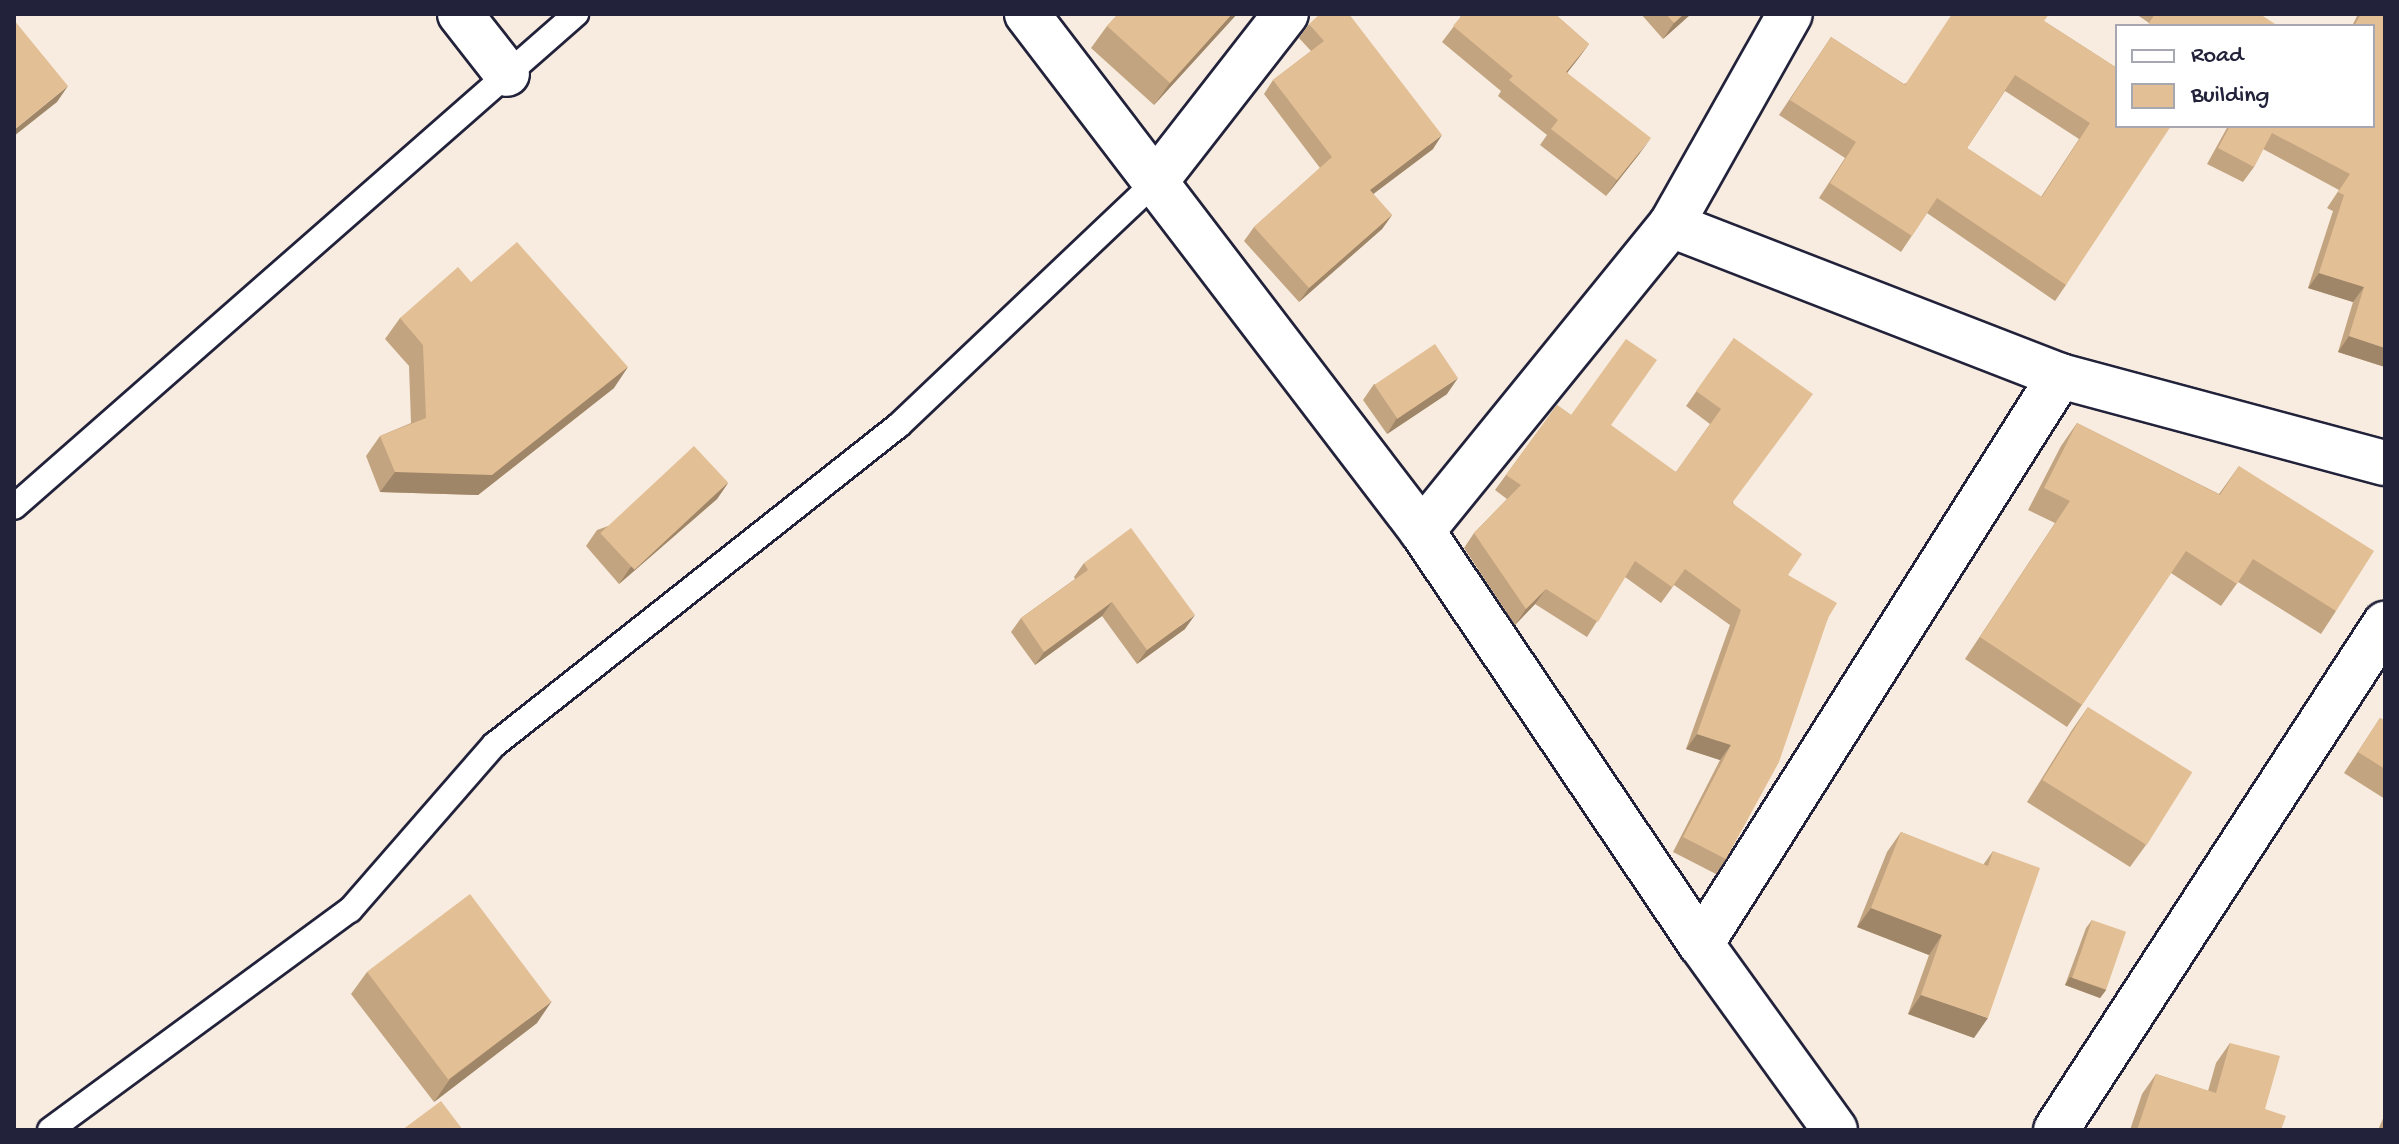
<!DOCTYPE html>
<html>
<head>
<meta charset="utf-8">
<style>
	body { margin:0 }
	#map { position:relative; width:2399px; height:1144px; overflow:hidden; background:#f7ecdf; font-family:"Gochi Hand",sans-serif }
	div>[style] { position:absolute }
	.roads { filter:drop-shadow(2px 0 #22223b) drop-shadow(-2px 0 #22223b) drop-shadow(0 2px #22223b) drop-shadow(0 -2px #22223b) }
	.service>* { height:24px; margin:-12px; padding:0 12px; transform-origin:12px; border-radius:12px; background:#fff }
	.minor>* { height:44px; margin:-22px; padding:0 22px; transform-origin:22px; border-radius:22px; background:#fff }
	.wall>* { inset:0; background:#c3a480 }
	.shaded-wall>* { inset:0; background:#9f8668 }
	.building>* { inset:0; background:#e3bf95; transform-origin:0 0 }
	span { translate:-50% -50%; white-space:nowrap; text-align:center; line-height:1.15; -webkit-text-stroke:7px #fff; paint-order:stroke }
	.frame { position:absolute; inset:0; border:16px solid #22223b; pointer-events:none }
	.legend { position:absolute; left:2115px; top:24px; width:260px; height:104px; box-sizing:border-box; background:#fff; border:2px solid #a7a7b1; margin:0; padding:10px 14px; list-style:none; font-size:24px; color:#22223b }
	.legend li { display:flex; align-items:center; gap:16px; height:40px }
	.legend b { width:40px; border:2px solid #a7a7b1 }
</style>
</head>
<body>
<div id="map">
	<div class="roads">
		<div class="service">
			<div style="left:14px;top:507px;width:748px;rotate:-41.26deg"></div>
			<div style="left:50px;top:1130px;width:372px;rotate:-36.3deg"></div>
			<div style="left:350px;top:910px;width:219px;rotate:-48.9deg"></div>
			<div style="left:494px;top:745px;width:516px;rotate:-38.31deg"></div>
			<div style="left:899px;top:425px;width:353px;rotate:-43.5deg"></div>
		</div>
		<div class="minor">
			<div style="left:460px;top:14px;width:76px;rotate:51.9deg"></div>
			<div style="left:1027px;top:14px;width:651px;rotate:52.62deg"></div>
			<div style="left:1422px;top:531px;width:498px;rotate:56deg"></div>
			<div style="left:1701px;top:944px;width:229px;rotate:54.2deg"></div>
			<div style="left:1155px;top:182px;width:213px;rotate:-52.1deg"></div>
			<div style="left:1671px;top:225px;width:417px;rotate:21.2deg"></div>
			<div style="left:2060px;top:376px;width:336px;rotate:15deg"></div>
			<div style="left:1422px;top:531px;width:395px;rotate:-50.9deg"></div>
			<div style="left:1671px;top:225px;width:242px;rotate:-60.6deg"></div>
			<div style="left:1701px;top:944px;width:672px;rotate:-57.71deg"></div>
			<div style="left:2056px;top:1130px;width:604px;rotate:-56.97deg"></div>
		</div>
	</div>
	<div class="wall">
		<div style="clip-path:polygon(1118px 14px,1237px 14px,1154px 105px,1091px 48px,1107px 26px)"></div>
		<div style="clip-path:polygon(1458px 14px,1555px 14px,1589px 44px,1567px 73px,1640px 153px,1606px 196px,1540px 145px,1547px 135px,1498px 96px,1501px 91px,1442px 42px,1461px 17px)"></div>
		<div style="clip-path:polygon(1641px 14px,1691px 14px,1663px 39px)"></div>
		<div style="clip-path:polygon(2136px 14px,2260px 14px,2149px 23px)"></div>
		<div style="clip-path:polygon(2358px 14px,2385px 14px,2385px 367px,2338px 352px,2353px 302px,2308px 288px,2333px 211px,2327px 208px,2339px 190px,2263px 149px,2254px 167px,2243px 182px,2207px 164px,2228px 126px,2373px 126px,2373px 26px,2352px 26px)"></div>
		<div style="clip-path:polygon(evenodd,2044px 21px,2117px 68px,2066px 285px,2055px 301px,1927px 213px,1901px 252px,1819px 198px,1845px 158px,1779px 115px,1831px 37px,1904px 84px,2044px 21px,2005px 91px,2079px 139px,2041px 197px,1967px 148px,2005px 91px)"></div>
		<div style="clip-path:polygon(1309px 24px,1433px 149px,1373px 194px,1392px 215px,1382px 229px,1299px 302px,1244px 241px,1254px 227px,1320px 168px,1264px 94px,1273px 80px,1311px 51px,1299px 38px)"></div>
		<div style="clip-path:polygon(471px 282px,614px 388px,478px 495px,380px 492px,366px 456px,380px 436px,411px 423px,409px 366px,385px 339px,400px 318px)"></div>
		<div style="clip-path:polygon(1734px 338px,1733px 503px,1788px 575px,1828px 618px,1726px 859px,1716px 874px,1673px 852px,1720px 760px,1686px 749px,1730px 625px,1674px 585px,1661px 603px,1625px 577px,1587px 637px,1535px 604px,1515px 625px,1464px 548px,1474px 533px,1507px 499px,1495px 490px,1557px 405px,1571px 415px,1676px 472px,1710px 424px,1686px 406px)"></div>
		<div style="clip-path:polygon(1374px 384px,1447px 394px,1387px 434px,1363px 400px)"></div>
		<div style="clip-path:polygon(2077px 423px,2219px 494px,2239px 466px,2336px 611px,2321px 634px,2238px 582px,2221px 606px,2171px 573px,2067px 727px,1965px 659px,2055px 523px,2028px 510px,2061px 446px)"></div>
		<div style="clip-path:polygon(728px 483px,717px 499px,619px 584px,586px 546px,597px 530px)"></div>
		<div style="clip-path:polygon(1084px 563px,1185px 629px,1137px 664px,1102px 616px,1035px 665px,1011px 632px,1021px 618px,1075px 579px,1074px 577px)"></div>
		<div style="clip-path:polygon(2088px 707px,2146px 845px,2130px 867px,2027px 802px,2072px 730px)"></div>
		<div style="clip-path:polygon(2380px 718px,2385px 721px,2385px 799px,2344px 773px)"></div>
		<div style="clip-path:polygon(1901px 832px,1983px 865px,1993px 851px,1974px 1038px,1908px 1014px,1929px 955px,1857px 927px,1887px 852px)"></div>
		<div style="clip-path:polygon(2092px 920px,2106px 990px,2100px 998px,2065px 985px,2086px 928px)"></div>
		<div style="clip-path:polygon(367px 972px,537px 1023px,434px 1102px,351px 994px)"></div>
		<div style="clip-path:polygon(2230px 1043px,2265px 1109px,2281px 1130px,2130px 1130px,2142px 1094px,2156px 1074px,2208px 1091px,2216px 1063px)"></div>
		<div style="clip-path:polygon(2385px 1114px,2385px 1130px,2378px 1130px)"></div>
	</div>
	<div class="shaded-wall">
		<div style="clip-path:polygon(1232px 14px,1237px 14px,1154px 105px,1170px 83px)"></div>
		<div style="clip-path:polygon(1684px 14px,1691px 14px,1663px 39px,1674px 23px)"></div>
		<div style="clip-path:polygon(1589px 44px,1578px 59px,1555px 88px,1566px 72px)"></div>
		<div style="clip-path:polygon(68px 86px,57px 102px,14px 136px,14px 130px)"></div>
		<div style="clip-path:polygon(1442px 135px,1433px 149px,1360px 204px,1370px 190px)"></div>
		<div style="clip-path:polygon(1651px 138px,1640px 153px,1606px 196px,1617px 180px)"></div>
		<div style="clip-path:polygon(1392px 215px,1382px 229px,1299px 302px,1309px 288px)"></div>
		<div style="clip-path:polygon(2319px 273px,2364px 287px,2353px 302px,2308px 288px)"></div>
		<div style="clip-path:polygon(2349px 336px,2385px 348px,2385px 367px,2338px 352px)"></div>
		<div style="clip-path:polygon(628px 367px,614px 388px,478px 495px,380px 492px,395px 472px)"></div>
		<div style="clip-path:polygon(1458px 378px,1447px 394px,1387px 434px,1397px 418px)"></div>
		<div style="clip-path:polygon(728px 483px,717px 499px,619px 584px,630px 568px)"></div>
		<div style="clip-path:polygon(1546px 589px,1535px 604px,1515px 625px,1526px 609px)"></div>
		<div style="clip-path:polygon(1112px 602px,1102px 616px,1035px 665px,1044px 652px)"></div>
		<div style="clip-path:polygon(1195px 615px,1185px 629px,1137px 664px,1147px 650px)"></div>
		<div style="clip-path:polygon(1697px 734px,1731px 745px,1720px 760px,1686px 749px)"></div>
		<div style="clip-path:polygon(1871px 908px,1942px 935px,1929px 955px,1857px 927px)"></div>
		<div style="clip-path:polygon(2070px 977px,2106px 990px,2100px 998px,2065px 985px)"></div>
		<div style="clip-path:polygon(1921px 995px,1988px 1018px,1974px 1038px,1908px 1014px)"></div>
		<div style="clip-path:polygon(552px 1001px,537px 1023px,434px 1102px,450px 1079px)"></div>
	</div>
	<div class="building">
		<div style="clip-path:polygon(1118px 14px,1232px 14px,1170px 83px,1107px 26px)"></div>
		<div style="clip-path:polygon(1320px 14px,1349px 14px,1442px 135px,1370px 190px,1392px 215px,1309px 288px,1254px 227px,1332px 157px,1273px 80px,1324px 41px,1309px 24px)"></div>
		<div style="clip-path:polygon(1463px 14px,1555px 14px,1589px 44px,1566px 72px,1651px 138px,1617px 180px,1551px 129px,1558px 120px,1509px 80px,1513px 76px,1453px 26px)"></div>
		<div style="clip-path:polygon(1666px 14px,1684px 14px,1674px 23px)"></div>
		<div style="clip-path:polygon(evenodd,1952px 14px,2049px 14px,2044px 21px,2117px 68px,2117px 126px,2171px 126px,2066px 285px,1937px 198px,1912px 236px,1830px 183px,1856px 142px,1790px 100px,1831px 37px,1905px 85px,1952px 14px,2015px 75px,2090px 123px,2042px 197px,1967px 148px,2015px 75px)"></div>
		<div style="clip-path:polygon(2155px 14px,2260px 14px,2278px 26px,2147px 26px)"></div>
		<div style="clip-path:polygon(2361px 14px,2385px 14px,2385px 348px,2349px 336px,2364px 287px,2319px 273px,2344px 195px,2338px 192px,2350px 174px,2272px 133px,2254px 167px,2218px 148px,2230px 126px,2373px 126px,2373px 26px,2354px 26px)"></div>
		<div style="clip-path:polygon(14px 20px,68px 86px,14px 130px)"></div>
		<div style="clip-path:polygon(517px 242px,628px 367px,492px 475px,395px 472px,380px 436px,426px 418px,423px 345px,400px 318px,458px 267px,471px 282px)"></div>
		<div style="clip-path:polygon(1734px 338px,1813px 394px,1732px 503px,1802px 554px,1788px 575px,1837px 603px,1828px 618px,1779px 762px,1726px 859px,1683px 837px,1731px 745px,1697px 734px,1741px 610px,1685px 569px,1672px 587px,1635px 561px,1598px 622px,1546px 589px,1526px 609px,1474px 533px,1521px 485px,1506px 475px,1557px 405px,1571px 415px,1626px 339px,1657px 360px,1611px 425px,1676px 472px,1721px 409px,1696px 391px)"></div>
		<div style="left:1435px;top:344px;width:41px;height:73px;rotate:56deg"></div>
		<div style="clip-path:polygon(2077px 423px,2220px 495px,2239px 466px,2374px 551px,2336px 611px,2253px 559px,2237px 584px,2186px 551px,2082px 705px,1980px 637px,2070px 501px,2044px 488px)"></div>
		<div style="left:694px;top:446px;width:50px;height:128px;rotate:47deg"></div>
		<div style="clip-path:polygon(1131px 528px,1195px 615px,1147px 650px,1112px 602px,1044px 652px,1021px 618px,1088px 570px,1084px 563px)"></div>
		<div style="left:2088px;top:707px;width:123px;height:86px;rotate:32deg"></div>
		<div style="clip-path:polygon(2380px 718px,2385px 721px,2385px 769px,2358px 752px)"></div>
		<div style="clip-path:polygon(1901px 832px,1988px 866px,1993px 851px,2040px 868px,1988px 1018px,1921px 995px,1942px 935px,1871px 908px)"></div>
		<div style="left:470px;top:894px;width:135px;height:129px;rotate:53deg"></div>
		<div style="left:2092px;top:920px;width:36px;height:61px;rotate:19deg"></div>
		<div style="clip-path:polygon(2230px 1043px,2280px 1056px,2265px 1109px,2286px 1116px,2281px 1130px,2137px 1130px,2156px 1074px,2216px 1093px)"></div>
		<div style="clip-path:polygon(441px 1101px,463px 1130px,402px 1130px)"></div>
	</div>
	<div class="frame"></div>
	<ul class="legend">
	<li><b style="height:10px;background:#fff"></b>Road</li>
	<li><b style="height:22px;background:#e3bf95"></b>Building</li>
	</ul>
</div>
</body>
</html>
